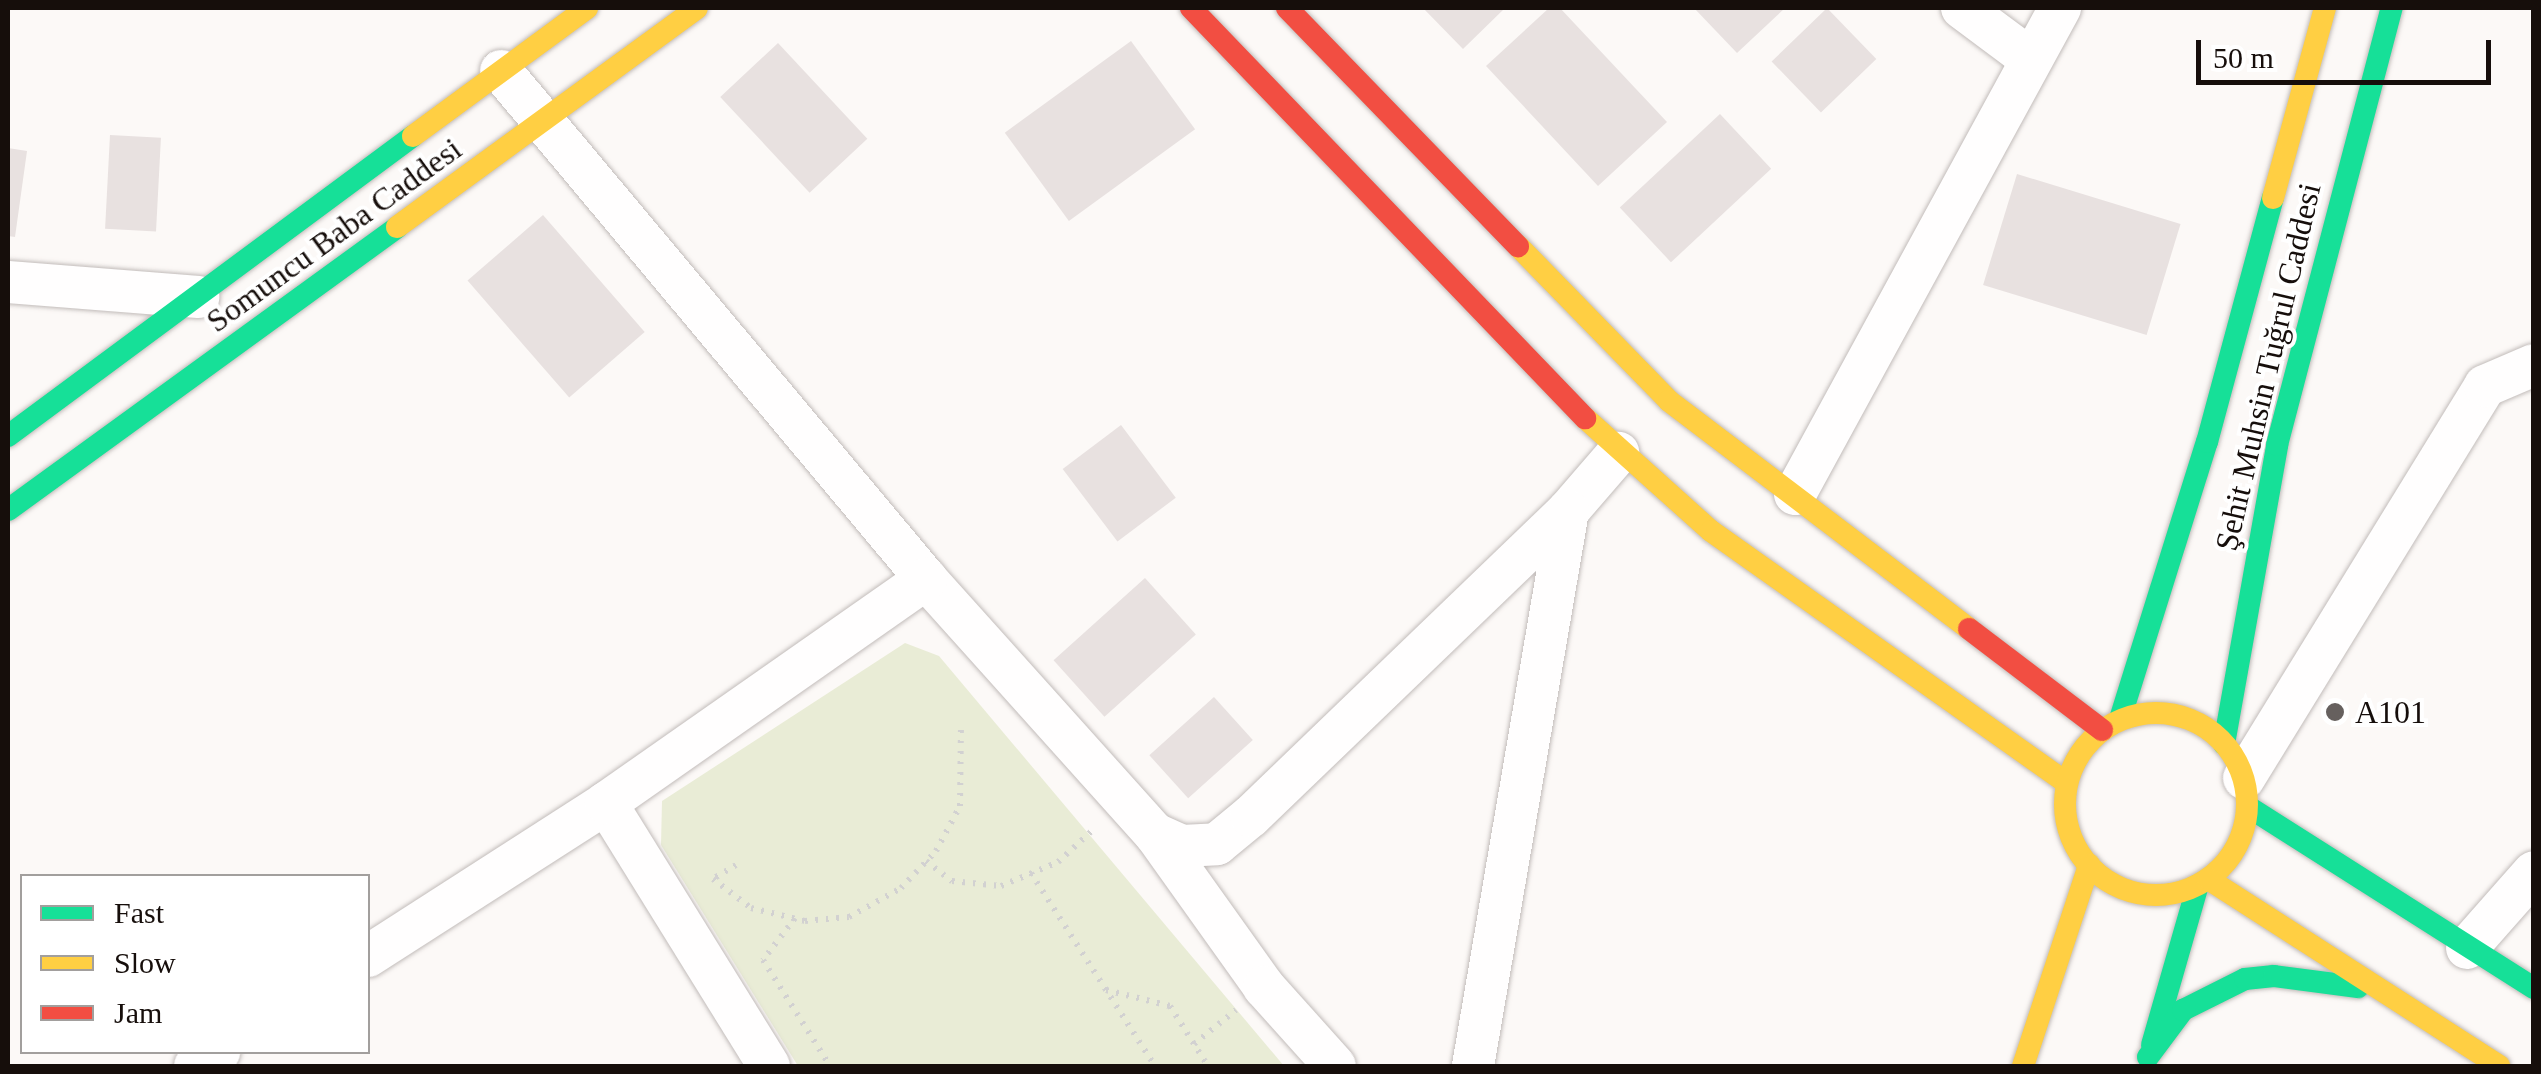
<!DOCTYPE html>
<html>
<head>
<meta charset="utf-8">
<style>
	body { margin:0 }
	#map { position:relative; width:2541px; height:1074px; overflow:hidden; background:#fcf9f7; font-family:"Times New Roman",serif }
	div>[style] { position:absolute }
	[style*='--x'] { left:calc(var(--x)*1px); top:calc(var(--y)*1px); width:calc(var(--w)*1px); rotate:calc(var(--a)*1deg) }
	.green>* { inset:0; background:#e9ecd6 }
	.building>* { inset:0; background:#e8e1e0; transform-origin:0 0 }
	.path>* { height:6px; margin-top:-3px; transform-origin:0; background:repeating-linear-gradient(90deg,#d2d1d1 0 2.5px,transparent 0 10.5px) }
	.roads { filter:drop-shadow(0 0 2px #c2bcba) drop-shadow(0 0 2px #c2bcba) }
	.street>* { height:42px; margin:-21px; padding:0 21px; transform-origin:21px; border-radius:21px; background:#fffefe }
	.fast>* { height:22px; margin:-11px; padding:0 11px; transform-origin:11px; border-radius:11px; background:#16e098 }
	.slow>* { height:22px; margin:-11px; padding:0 11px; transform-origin:11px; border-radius:11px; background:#ffcf43 }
	.slow>.ring { margin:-11px; padding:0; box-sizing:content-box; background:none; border:22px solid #ffcf43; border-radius:50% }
	.jam>* { height:22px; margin:-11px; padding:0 11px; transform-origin:11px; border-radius:11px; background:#f24e42 }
	.dots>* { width:28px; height:28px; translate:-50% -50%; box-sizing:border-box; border:5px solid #fff; border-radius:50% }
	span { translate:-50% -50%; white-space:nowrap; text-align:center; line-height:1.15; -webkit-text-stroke:8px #fff; paint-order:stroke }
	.street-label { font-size:32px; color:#160e0b }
	.poi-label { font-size:32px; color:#160e0b }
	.left { translate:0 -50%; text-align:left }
	.frame { position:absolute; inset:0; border:10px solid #160e0b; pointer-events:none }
	.legend { position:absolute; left:20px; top:874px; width:350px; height:180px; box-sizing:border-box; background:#fff; border:2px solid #a29f9d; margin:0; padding:12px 18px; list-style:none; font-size:30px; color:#160e0b }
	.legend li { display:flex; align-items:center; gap:20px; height:50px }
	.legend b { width:50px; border:2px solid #a29f9d }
	.scale { position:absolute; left:2196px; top:40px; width:295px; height:45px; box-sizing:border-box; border:5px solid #160e0b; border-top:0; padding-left:12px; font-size:30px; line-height:35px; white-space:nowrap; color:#160e0b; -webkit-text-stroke:8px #fff; paint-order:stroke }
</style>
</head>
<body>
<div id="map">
	<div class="green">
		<i style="clip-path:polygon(905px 643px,939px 656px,1284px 1066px,798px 1066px,661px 845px,662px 801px)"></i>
	</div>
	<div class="building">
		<i style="clip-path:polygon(1423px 8px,1505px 8px,1463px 49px)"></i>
		<i style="clip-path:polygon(1549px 8px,1560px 8px,1667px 122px,1598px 186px,1486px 66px)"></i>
		<i style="clip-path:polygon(1694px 8px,1785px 8px,1737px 53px)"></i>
		<i style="left:1827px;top:8px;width:71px;height:77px;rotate:46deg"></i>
		<i style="left:1131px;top:41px;width:109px;height:156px;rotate:54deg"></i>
		<i style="left:778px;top:43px;width:131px;height:79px;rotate:47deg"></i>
		<i style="left:1720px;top:114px;width:75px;height:137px;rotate:47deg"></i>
		<i style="left:110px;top:135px;width:51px;height:94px;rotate:3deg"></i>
		<i style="clip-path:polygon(8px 148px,27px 151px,15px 237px,8px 236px)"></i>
		<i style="left:2017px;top:174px;width:171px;height:116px;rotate:17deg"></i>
		<i style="left:543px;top:215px;width:155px;height:100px;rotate:49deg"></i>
		<i style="left:1121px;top:425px;width:91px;height:73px;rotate:53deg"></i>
		<i style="left:1145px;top:578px;width:76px;height:123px;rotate:48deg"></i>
		<i style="left:1214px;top:697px;width:58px;height:87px;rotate:48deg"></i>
	</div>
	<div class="path">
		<i style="--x:926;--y:861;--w:33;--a:38"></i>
		<i style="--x:952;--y:881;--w:49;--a:5.8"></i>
		<i style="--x:1001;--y:886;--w:62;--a:-22.8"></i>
		<i style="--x:1058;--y:862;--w:50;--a:-42.6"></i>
		<i style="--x:736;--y:865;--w:27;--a:149"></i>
		<i style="--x:713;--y:879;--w:48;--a:37.3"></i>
		<i style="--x:751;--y:908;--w:56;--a:13.5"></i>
		<i style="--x:805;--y:921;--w:44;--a:-5.2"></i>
		<i style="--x:849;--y:917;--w:60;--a:-29.1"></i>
		<i style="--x:901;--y:888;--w:51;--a:-46.6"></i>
		<i style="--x:936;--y:851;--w:51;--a:-61.9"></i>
		<i style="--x:960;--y:806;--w:80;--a:-89.3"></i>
		<i style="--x:1031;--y:873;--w:229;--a:57.3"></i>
		<i style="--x:795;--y:918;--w:53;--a:127.3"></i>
		<i style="--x:763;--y:960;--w:125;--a:57.7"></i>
		<i style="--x:1106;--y:990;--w:66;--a:14"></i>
		<i style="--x:1170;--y:1006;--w:71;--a:57.7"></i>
		<i style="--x:1194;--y:1044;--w:54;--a:-39"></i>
	</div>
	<div class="roads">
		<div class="street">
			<i style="--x:1962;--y:8;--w:84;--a:36.7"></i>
			<i style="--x:501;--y:71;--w:662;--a:50.08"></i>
			<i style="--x:926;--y:579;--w:343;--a:48.1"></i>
			<i style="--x:1155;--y:834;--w:30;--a:24"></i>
			<i style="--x:1182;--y:846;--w:35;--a:-3"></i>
			<i style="--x:1217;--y:844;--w:44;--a:-39.5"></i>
			<i style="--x:1251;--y:816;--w:440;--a:-43.9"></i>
			<i style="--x:1568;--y:511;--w:77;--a:-49.2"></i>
			<i style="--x:8;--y:282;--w:191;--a:4.5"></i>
			<i style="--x:1795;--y:494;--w:554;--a:-61.4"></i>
			<i style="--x:2244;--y:778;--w:460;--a:-58.4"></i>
			<i style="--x:2485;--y:386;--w:53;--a:-23.2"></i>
			<i style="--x:606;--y:803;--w:309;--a:58.2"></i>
			<i style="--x:1155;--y:834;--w:188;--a:54.5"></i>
			<i style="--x:1264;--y:987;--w:106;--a:48.1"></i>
			<i style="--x:2467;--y:948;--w:101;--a:-48.6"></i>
			<i style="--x:368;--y:956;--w:283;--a:-32.7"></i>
			<i style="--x:606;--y:803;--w:391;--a:-35"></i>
			<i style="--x:195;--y:1066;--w:28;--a:-30"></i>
			<i style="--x:1473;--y:1066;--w:563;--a:-80.29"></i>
		</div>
		<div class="fast">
			<i style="--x:8;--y:436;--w:504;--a:-36.53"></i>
			<i style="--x:8;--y:510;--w:481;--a:-36"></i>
			<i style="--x:2120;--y:719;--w:290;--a:-72.6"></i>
			<i style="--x:2207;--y:442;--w:253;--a:-74.9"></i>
			<i style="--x:2224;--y:744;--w:304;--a:-79.9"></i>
			<i style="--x:2277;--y:445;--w:452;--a:-75.3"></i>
			<i style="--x:2247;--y:806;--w:340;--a:32.4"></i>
			<i style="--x:2152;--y:1045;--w:166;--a:-74"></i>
			<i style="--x:2148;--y:1057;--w:59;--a:-53.3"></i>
			<i style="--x:2183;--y:1010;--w:69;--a:-26.6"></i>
			<i style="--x:2245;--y:979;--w:29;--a:-6"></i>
			<i style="--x:2274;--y:976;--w:85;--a:7.5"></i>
		</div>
		<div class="slow">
			<i style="--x:413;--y:136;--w:216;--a:-36.3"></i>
			<i style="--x:2273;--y:198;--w:197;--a:-74.7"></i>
			<i style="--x:397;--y:227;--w:371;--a:-36.1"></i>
			<i style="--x:1518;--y:246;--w:216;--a:45.7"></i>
			<i style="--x:1669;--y:401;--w:377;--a:37.2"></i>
			<i style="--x:1585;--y:418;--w:169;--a:41.9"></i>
			<i style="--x:1711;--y:531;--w:436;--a:35.3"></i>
			<i class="ring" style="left:2065px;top:713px;width:160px;height:160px"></i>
			<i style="--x:2208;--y:879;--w:346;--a:32.7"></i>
			<i style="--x:2023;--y:1066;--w:212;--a:-71.8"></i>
		</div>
		<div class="jam">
			<i style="--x:1191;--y:8;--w:569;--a:46.14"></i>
			<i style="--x:1287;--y:8;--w:332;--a:45.9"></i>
			<i style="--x:1969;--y:629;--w:167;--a:37.2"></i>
		</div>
	</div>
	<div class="dots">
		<i style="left:2335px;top:712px;background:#66605e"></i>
	</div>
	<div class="street-label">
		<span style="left:334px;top:235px;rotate:-36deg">Somuncu Baba Caddesi</span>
		<span style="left:2268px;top:367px;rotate:-77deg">Şehit Muhsin Tuğrul Caddesi</span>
	</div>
	<div class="poi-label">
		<span class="left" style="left:2355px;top:712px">A101</span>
	</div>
	<div class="frame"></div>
	<ul class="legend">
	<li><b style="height:12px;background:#16e098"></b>Fast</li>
	<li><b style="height:12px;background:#ffcf43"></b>Slow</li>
	<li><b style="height:12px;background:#f24e42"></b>Jam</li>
	</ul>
	<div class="scale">50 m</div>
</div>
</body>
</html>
